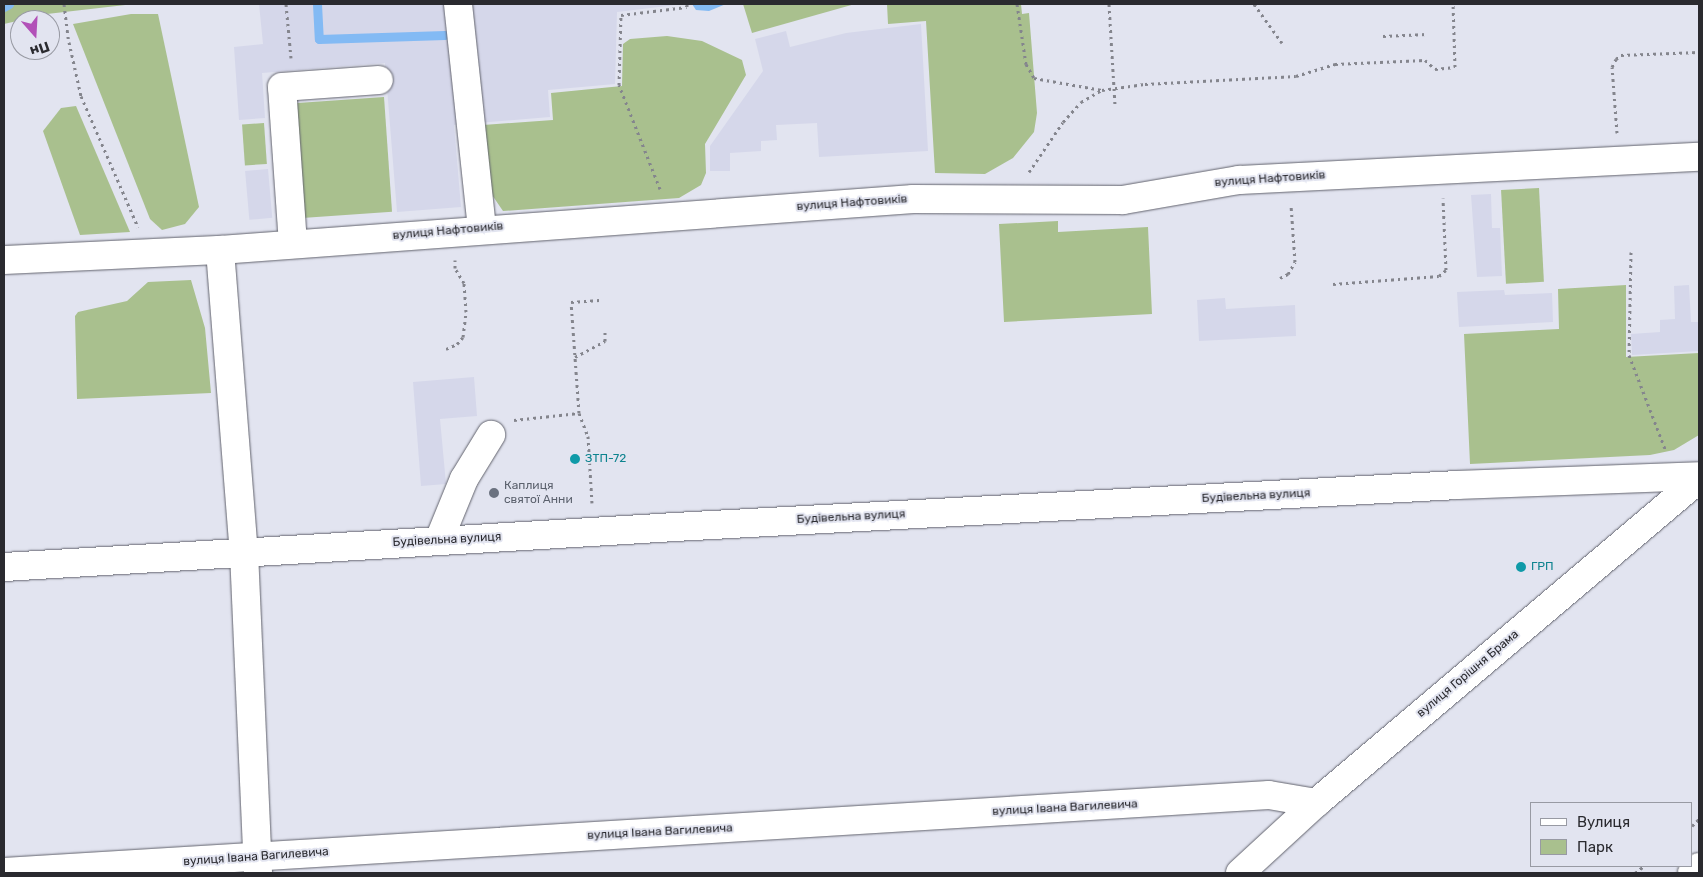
<!DOCTYPE html>
<html>
<head>
<meta charset="utf-8">
<style>
	body { margin:0 }
	#map { position:relative; width:1703px; height:877px; overflow:hidden; background:#e2e4f0; font-family:Rubik,sans-serif }
	div>[style] { position:absolute }
	[style*='--x'] { left:calc(var(--x)*1px); top:calc(var(--y)*1px); width:calc(var(--w)*1px); rotate:calc(var(--a)*1deg) }
	.built>* { inset:0; background:#d5d7ea; transform-origin:0 0 }
	.green>* { inset:0; background:#a9c08e; transform-origin:0 0 }
	.water>* { inset:0; background:#83baf4 }
	.stream>* { height:9px; margin:-4.5px; padding:0 4.5px; transform-origin:4.5px; border-radius:4.5px; background:#83baf4 }
	.path>* { height:3px; margin-top:-1.5px; transform-origin:0; background:repeating-linear-gradient(90deg,#84858d 0 2.5px,transparent 0 6.5px) }
	.roads { filter:drop-shadow(0 0 1px #62636d) drop-shadow(0 0 1px #62636d) }
	.minor>* { height:28px; margin:-14px; padding:0 14px; transform-origin:14px; border-radius:14px; background:#fff }
	.dots>* { width:14px; height:14px; translate:-50% -50%; box-sizing:border-box; border:2px solid #e2e4f0; border-radius:50% }
	span { translate:-50% -50%; white-space:nowrap; text-align:center; line-height:1.15; -webkit-text-stroke:4px #e2e4f0; paint-order:stroke }
	.street-label { font-size:12px; color:#2a2a2f }
	.culture-label { font-size:12px; color:#0d838f }
	.left { translate:0 -50%; text-align:left }
	.worship-label { font-size:12px; color:#5b616d }
	.frame { position:absolute; inset:0; border:5px solid #2a2a2f; pointer-events:none }
	.legend { position:absolute; left:1530px; top:802px; width:162px; height:65px; box-sizing:border-box; background:#e2e4f0; border:1px solid #989aa3; margin:0; padding:6px 9px; list-style:none; font-size:15px; color:#2a2a2f }
	.legend li { display:flex; align-items:center; gap:10px; height:25px }
	.legend b { width:25px; border:1px solid #989aa3 }
	.north { position:absolute; left:10px; top:10px; width:50px; height:50px; box-sizing:border-box; background:#e2e4f0; border:1px solid #989aa3; border-radius:50%; rotate:161deg; font-size:14px; font-weight:700; line-height:20px; text-align:center; color:#2a2a2f }
	.north::after { content:''; display:block; margin:auto; width:18px; height:22px; background:#b251b8; clip-path:polygon(50% 0,100% 100%,50% 72%,0 100%) }
</style>
</head>
<body>
<div id="map">
	<div class="built">
		<i style="clip-path:polygon(259px 4px,684px 4px,617px 12px,615px 84px,548px 90px,550px 117px,454px 125px,461px 207px,397px 212px,385px 63px,262px 73px,265px 118px,239px 120px,234px 47px,263px 44px)"></i>
		<i style="clip-path:polygon(921px 24px,928px 151px,819px 157px,817px 123px,776px 125px,777px 140px,761px 141px,761px 151px,730px 153px,730px 171px,710px 171px,710px 146px,763px 71px,755px 39px,786px 31px,790px 47px,846px 33px)"></i>
		<i style="left:268px;top:169px;width:49px;height:23px;rotate:85deg"></i>
		<i style="clip-path:polygon(1491px 194px,1492px 228px,1500px 228px,1502px 276px,1477px 277px,1471px 195px)"></i>
		<i style="clip-path:polygon(1689px 285px,1691px 322px,1699px 322px,1699px 351px,1632px 355px,1631px 334px,1660px 332px,1660px 320px,1675px 319px,1674px 286px)"></i>
		<i style="clip-path:polygon(1504px 290px,1505px 295px,1552px 293px,1553px 322px,1459px 327px,1457px 292px)"></i>
		<i style="clip-path:polygon(1225px 298px,1226px 309px,1295px 305px,1296px 336px,1199px 341px,1197px 300px)"></i>
		<i style="clip-path:polygon(474px 377px,477px 416px,440px 419px,446px 484px,421px 486px,413px 382px)"></i>
	</div>
	<div class="green">
		<i style="clip-path:polygon(4px 4px,134px 4px,47px 14px,4px 24px)"></i>
		<i style="clip-path:polygon(743px 4px,855px 4px,752px 33px)"></i>
		<i style="clip-path:polygon(887px 4px,1021px 4px,1022px 14px,1029px 13px,1037px 113px,1034px 132px,1013px 158px,985px 174px,935px 173px,926px 21px,888px 24px)"></i>
		<i style="clip-path:polygon(131px 14px,158px 14px,199px 207px,185px 224px,162px 230px,150px 219px,73px 24px)"></i>
		<i style="clip-path:polygon(667px 36px,702px 41px,742px 60px,746px 75px,705px 144px,706px 173px,701px 185px,679px 198px,503px 211px,490px 192px,483px 125px,553px 120px,551px 93px,622px 86px,623px 44px,630px 39px)"></i>
		<i style="left:384px;top:97px;width:115px;height:90px;rotate:86deg"></i>
		<i style="clip-path:polygon(76px 106px,130px 232px,80px 235px,43px 131px,61px 108px)"></i>
		<i style="left:264px;top:123px;width:41px;height:22px;rotate:86deg"></i>
		<i style="left:1539px;top:188px;width:94px;height:38px;rotate:87deg"></i>
		<i style="clip-path:polygon(1058px 221px,1058px 232px,1148px 227px,1152px 314px,1004px 322px,999px 224px)"></i>
		<i style="clip-path:polygon(191px 280px,205px 328px,211px 393px,77px 399px,75px 316px,78px 312px,127px 301px,148px 282px)"></i>
		<i style="clip-path:polygon(1626px 285px,1626px 357px,1699px 353px,1699px 435px,1674px 450px,1650px 455px,1470px 464px,1464px 334px,1559px 329px,1558px 289px)"></i>
	</div>
	<div class="water">
		<i style="clip-path:polygon(692px 4px,726px 4px,709px 11px,696px 10px)"></i>
	</div>
	<div class="stream">
		<i style="--x:317;--y:4;--w:35;--a:87"></i>
		<i style="--x:319;--y:39;--w:126;--a:-1.8"></i>
		<i style="--x:4;--y:7;--w:6;--a:-31"></i>
	</div>
	<div class="path">
		<i style="--x:64;--y:4;--w:38;--a:83"></i>
		<i style="--x:69;--y:42;--w:55;--a:77.5"></i>
		<i style="--x:81;--y:96;--w:143;--a:66.5"></i>
		<i style="--x:286;--y:4;--w:54;--a:84.7"></i>
		<i style="--x:1017;--y:4;--w:61;--a:81.5"></i>
		<i style="--x:1026;--y:64;--w:16;--a:60"></i>
		<i style="--x:1034;--y:78;--w:69;--a:10"></i>
		<i style="--x:1109;--y:4;--w:102;--a:86.6"></i>
		<i style="--x:1254;--y:4;--w:48;--a:54.3"></i>
		<i style="--x:1383;--y:36;--w:44;--a:-2.6"></i>
		<i style="--x:1617;--y:133;--w:66;--a:-94.3"></i>
		<i style="--x:1612;--y:67;--w:9;--a:-63"></i>
		<i style="--x:1616;--y:59;--w:6;--a:-39"></i>
		<i style="--x:1621;--y:55;--w:78;--a:-2.2"></i>
		<i style="--x:1029;--y:172;--w:60;--a:-55.8"></i>
		<i style="--x:1063;--y:122;--w:27;--a:-48"></i>
		<i style="--x:1081;--y:102;--w:24;--a:-30"></i>
		<i style="--x:1102;--y:90;--w:43;--a:-7.9"></i>
		<i style="--x:1145;--y:84;--w:151;--a:-3"></i>
		<i style="--x:1296;--y:76;--w:41;--a:-17.1"></i>
		<i style="--x:1335;--y:64;--w:90;--a:-2.5"></i>
		<i style="--x:1425;--y:60;--w:13;--a:42"></i>
		<i style="--x:1435;--y:69;--w:20;--a:-6"></i>
		<i style="--x:1455;--y:67;--w:63;--a:-91.8"></i>
		<i style="--x:660;--y:189;--w:112;--a:-111.5"></i>
		<i style="--x:619;--y:85;--w:70;--a:-88.4"></i>
		<i style="--x:621;--y:15;--w:66;--a:-6.9"></i>
		<i style="--x:687;--y:7;--w:3;--a:-90"></i>
		<i style="--x:1631;--y:252;--w:103;--a:91.1"></i>
		<i style="--x:1629;--y:355;--w:101;--a:69"></i>
		<i style="--x:1280;--y:278;--w:9;--a:-27"></i>
		<i style="--x:1288;--y:274;--w:14;--a:-60"></i>
		<i style="--x:1295;--y:262;--w:57;--a:-94"></i>
		<i style="--x:1333;--y:284;--w:106;--a:-4.3"></i>
		<i style="--x:1439;--y:276;--w:9;--a:-41"></i>
		<i style="--x:1446;--y:270;--w:72;--a:-92.4"></i>
		<i style="--x:446;--y:349;--w:12;--a:-24"></i>
		<i style="--x:457;--y:344;--w:9;--a:-49"></i>
		<i style="--x:463;--y:337;--w:25;--a:-83"></i>
		<i style="--x:466;--y:312;--w:29;--a:-94"></i>
		<i style="--x:464;--y:283;--w:17;--a:-121"></i>
		<i style="--x:455;--y:268;--w:8;--a:-90"></i>
		<i style="--x:575;--y:357;--w:34;--a:-28"></i>
		<i style="--x:605;--y:341;--w:10;--a:-90"></i>
		<i style="--x:579;--y:413;--w:25;--a:69"></i>
		<i style="--x:588;--y:436;--w:67;--a:86.6"></i>
		<i style="--x:514;--y:420;--w:65;--a:-6.1"></i>
		<i style="--x:579;--y:413;--w:111;--a:-94.1"></i>
		<i style="--x:571;--y:302;--w:32;--a:-4"></i>
		<i style="--x:1692;--y:826;--w:10;--a:-45"></i>
		<i style="--x:1635;--y:873;--w:11;--a:-38"></i>
	</div>
	<div class="roads">
		<div class="minor">
			<i style="--x:458;--y:4;--w:225;--a:83.9"></i>
			<i style="--x:293;--y:244;--w:157;--a:-94"></i>
			<i style="--x:282;--y:87;--w:97;--a:-4.1"></i>
			<i style="--x:220;--y:250;--w:303;--a:85.5"></i>
			<i style="--x:244;--y:552;--w:321;--a:87.5"></i>
			<i style="--x:4;--y:260;--w:216;--a:-2.7"></i>
			<i style="--x:220;--y:250;--w:695;--a:-4.21"></i>
			<i style="--x:913;--y:199;--w:210;--a:0.3"></i>
			<i style="--x:1123;--y:200;--w:118;--a:-9.8"></i>
			<i style="--x:1239;--y:180;--w:461;--a:-2.9"></i>
			<i style="--x:439;--y:540;--w:66;--a:-67.7"></i>
			<i style="--x:464;--y:479;--w:52;--a:-58.5"></i>
			<i style="--x:4;--y:567;--w:672;--a:-3.41"></i>
			<i style="--x:675;--y:527;--w:783;--a:-3.07"></i>
			<i style="--x:1457;--y:485;--w:242;--a:-2.1"></i>
			<i style="--x:4;--y:872;--w:1267;--a:-3.48"></i>
			<i style="--x:1269;--y:795;--w:48;--a:9.7"></i>
			<i style="--x:1240;--y:873;--w:103;--a:-42.6"></i>
			<i style="--x:1316;--y:803;--w:502;--a:-40.23"></i>
			<i style="--x:1692;--y:873;--w:9;--a:-41"></i>
		</div>
	</div>
	<div class="dots">
		<i style="left:575px;top:459px;background:#0f9aa8"></i>
		<i style="left:494px;top:493px;background:#6b7280"></i>
		<i style="left:1521px;top:567px;background:#0f9aa8"></i>
	</div>
	<div class="street-label">
		<span style="left:1270px;top:179px;rotate:-4deg">вулиця Нафтовиків</span>
		<span style="left:852px;top:203px;rotate:-4deg">вулиця Нафтовиків</span>
		<span style="left:448px;top:231px;rotate:-5deg">вулиця Нафтовиків</span>
		<span style="left:1256px;top:496px;rotate:-3deg">Будівельна вулиця</span>
		<span style="left:851px;top:517px;rotate:-3deg">Будівельна вулиця</span>
		<span style="left:447px;top:540px;rotate:-3deg">Будівельна вулиця</span>
		<span style="left:1468px;top:674px;rotate:-40deg">вулиця Горішня Брама</span>
		<span style="left:1065px;top:808px;rotate:-3deg">вулиця Івана Вагилевича</span>
		<span style="left:660px;top:832px;rotate:-3deg">вулиця Івана Вагилевича</span>
		<span style="left:256px;top:857px;rotate:-4deg">вулиця Івана Вагилевича</span>
	</div>
	<div class="culture-label">
		<span class="left" style="left:585px;top:459px">ЗТП-72</span>
		<span class="left" style="left:1531px;top:567px">ГРП</span>
	</div>
	<div class="worship-label">
		<span class="left" style="left:504px;top:493px">Каплиця<br>святої Анни</span>
	</div>
	<div class="frame"></div>
	<ul class="legend">
	<li><b style="height:6px;background:#fff"></b>Вулиця</li>
	<li><b style="height:14px;background:#a9c08e"></b>Парк</li>
	</ul>
	<div class="north">Пн</div>
</div>
</body>
</html>
